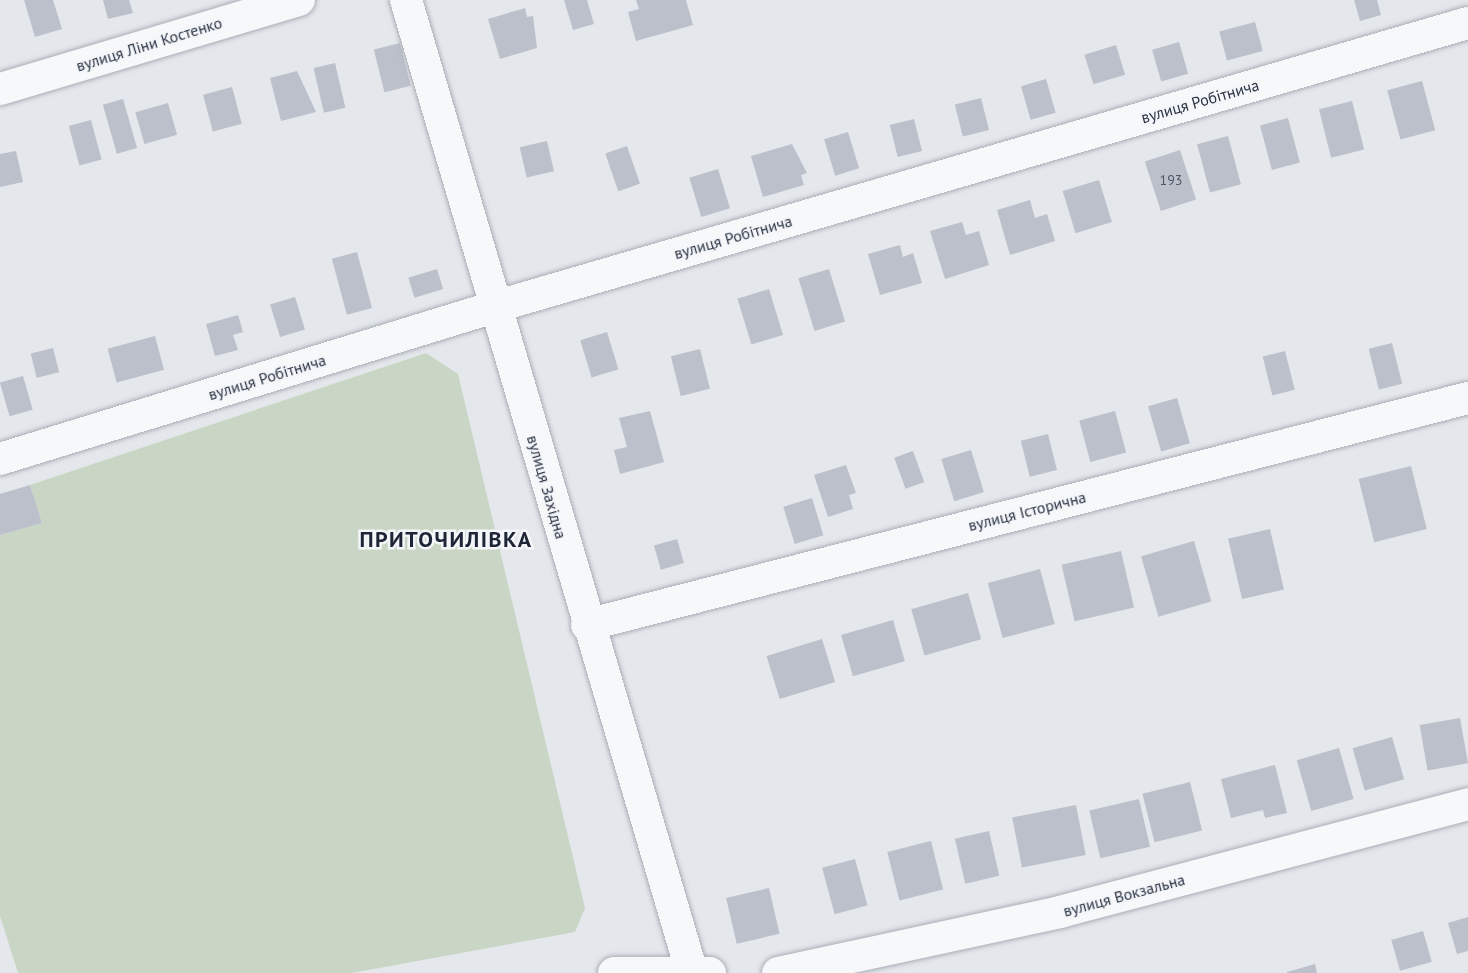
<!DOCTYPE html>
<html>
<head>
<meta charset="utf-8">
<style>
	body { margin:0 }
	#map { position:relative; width:1468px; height:973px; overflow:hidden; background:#e4e7ec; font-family:"PT Sans",sans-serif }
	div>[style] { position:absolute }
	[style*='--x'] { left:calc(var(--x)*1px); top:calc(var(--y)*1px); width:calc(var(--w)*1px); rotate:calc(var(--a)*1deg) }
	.green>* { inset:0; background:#c9d6c5 }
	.building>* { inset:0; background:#bbc0ca; transform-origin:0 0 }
	.roads { filter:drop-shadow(0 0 2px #a9aeb7) drop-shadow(0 0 2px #a9aeb7) }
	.minor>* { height:32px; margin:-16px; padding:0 16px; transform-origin:16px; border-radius:16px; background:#f7f8fa }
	span { translate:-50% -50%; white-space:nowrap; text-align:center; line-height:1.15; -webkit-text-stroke:5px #f4f6f9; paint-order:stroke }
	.number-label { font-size:14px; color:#4f5766 }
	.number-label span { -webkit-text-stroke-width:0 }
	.street-label { font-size:16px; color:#2b3445 }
	.district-label { font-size:22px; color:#1d2536; font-weight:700; letter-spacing:1.5px }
</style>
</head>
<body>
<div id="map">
	<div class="green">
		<i style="clip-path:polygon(426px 353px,458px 374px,585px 908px,575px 932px,352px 973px,18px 973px,0 916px,0 535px,42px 523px,30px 485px)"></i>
	</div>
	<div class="building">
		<i style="clip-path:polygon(24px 0,53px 0,62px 29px,35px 37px)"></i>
		<i style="clip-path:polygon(103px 0,129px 0,133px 13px,108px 19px)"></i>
		<i style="clip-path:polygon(564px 0,587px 0,594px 24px,573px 30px)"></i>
		<i style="clip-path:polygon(636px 0,686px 0,693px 25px,636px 41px,628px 12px,639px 9px)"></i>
		<i style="clip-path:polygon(1354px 0,1377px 0,1381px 15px,1360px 21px)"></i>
		<i style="clip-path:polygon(525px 8px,527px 17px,533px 16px,537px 48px,500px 59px,488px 19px)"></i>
		<i style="left:1255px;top:22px;width:30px;height:37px;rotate:75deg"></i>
		<i style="left:1179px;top:42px;width:33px;height:28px;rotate:74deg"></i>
		<i style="left:400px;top:43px;width:44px;height:27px;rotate:76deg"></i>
		<i style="left:1116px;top:45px;width:31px;height:33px;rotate:73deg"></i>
		<i style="left:335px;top:63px;width:46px;height:22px;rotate:77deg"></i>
		<i style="clip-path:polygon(297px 71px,316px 112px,281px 121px,270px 78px)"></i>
		<i style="left:1046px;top:79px;width:35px;height:26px;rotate:74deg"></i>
		<i style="left:1422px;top:81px;width:51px;height:36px;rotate:75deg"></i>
		<i style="left:232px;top:87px;width:38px;height:30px;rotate:75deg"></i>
		<i style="left:981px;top:98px;width:33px;height:27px;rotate:76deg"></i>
		<i style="left:123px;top:99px;width:51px;height:21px;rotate:74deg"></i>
		<i style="left:1352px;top:101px;width:50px;height:34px;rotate:76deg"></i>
		<i style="left:168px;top:103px;width:33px;height:34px;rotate:74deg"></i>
		<i style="left:1288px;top:118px;width:46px;height:29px;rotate:75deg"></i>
		<i style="left:914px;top:119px;width:33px;height:25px;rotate:76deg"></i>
		<i style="left:91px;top:120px;width:41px;height:23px;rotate:75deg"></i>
		<i style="left:848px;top:132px;width:38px;height:25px;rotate:73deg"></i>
		<i style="left:1228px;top:136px;width:50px;height:32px;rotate:75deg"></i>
		<i style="left:547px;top:141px;width:31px;height:28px;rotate:77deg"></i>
		<i style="clip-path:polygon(792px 144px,807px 173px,801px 175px,804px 185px,763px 197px,751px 156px)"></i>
		<i style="left:627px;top:146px;width:40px;height:23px;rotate:71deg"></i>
		<i style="left:1180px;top:150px;width:52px;height:37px;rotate:72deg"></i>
		<i style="clip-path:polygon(16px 151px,23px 182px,0 187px,0 154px)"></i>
		<i style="left:718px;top:169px;width:41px;height:30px;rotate:73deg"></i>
		<i style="left:1099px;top:180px;width:44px;height:38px;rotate:73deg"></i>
		<i style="clip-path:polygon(1030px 200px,1035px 218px,1047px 214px,1055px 241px,1010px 255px,997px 210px)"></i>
		<i style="clip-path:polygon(962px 222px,966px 235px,979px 231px,989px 265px,945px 279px,930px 231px)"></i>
		<i style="clip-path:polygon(900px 245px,903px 257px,913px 253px,922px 283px,880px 295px,868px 254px)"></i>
		<i style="left:357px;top:252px;width:58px;height:26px;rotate:75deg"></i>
		<i style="left:437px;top:269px;width:21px;height:30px;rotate:73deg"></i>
		<i style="left:829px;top:269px;width:55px;height:32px;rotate:73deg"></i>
		<i style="left:769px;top:289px;width:48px;height:33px;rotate:73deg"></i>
		<i style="left:295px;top:297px;width:34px;height:26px;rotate:73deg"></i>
		<i style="clip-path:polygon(238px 315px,243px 332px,233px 335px,238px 350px,215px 356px,206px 324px)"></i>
		<i style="left:607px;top:332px;width:39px;height:28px;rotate:73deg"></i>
		<i style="left:155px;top:336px;width:35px;height:49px;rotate:75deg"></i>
		<i style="left:1392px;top:343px;width:42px;height:24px;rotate:76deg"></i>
		<i style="left:53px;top:348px;width:25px;height:23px;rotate:76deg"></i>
		<i style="left:700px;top:349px;width:41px;height:30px;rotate:76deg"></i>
		<i style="left:1285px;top:351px;width:40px;height:23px;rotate:76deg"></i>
		<i style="left:23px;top:376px;width:35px;height:24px;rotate:74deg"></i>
		<i style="left:1177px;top:398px;width:47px;height:30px;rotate:74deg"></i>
		<i style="clip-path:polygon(650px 411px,664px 462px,620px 474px,614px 450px,627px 447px,619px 418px)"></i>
		<i style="left:1115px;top:411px;width:43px;height:37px;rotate:75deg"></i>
		<i style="left:1048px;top:434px;width:37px;height:28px;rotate:76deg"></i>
		<i style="left:971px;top:450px;width:44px;height:31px;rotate:73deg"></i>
		<i style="left:913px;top:451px;width:33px;height:20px;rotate:70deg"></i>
		<i style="clip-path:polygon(846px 465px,856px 493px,849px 495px,853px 509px,828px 517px,814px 475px)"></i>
		<i style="left:1411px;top:466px;width:65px;height:54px;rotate:76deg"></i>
		<i style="clip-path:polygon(30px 485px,42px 523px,0 535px,0 494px)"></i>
		<i style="left:812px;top:498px;width:39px;height:30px;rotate:73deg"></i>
		<i style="left:1270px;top:529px;width:62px;height:43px;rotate:77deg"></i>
		<i style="left:677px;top:539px;width:25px;height:24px;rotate:74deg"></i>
		<i style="left:1194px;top:541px;width:63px;height:55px;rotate:74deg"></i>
		<i style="left:1121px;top:551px;width:58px;height:61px;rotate:77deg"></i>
		<i style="left:1040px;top:569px;width:57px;height:54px;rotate:75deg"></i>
		<i style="left:968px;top:593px;width:48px;height:59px;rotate:74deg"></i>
		<i style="left:893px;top:620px;width:43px;height:54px;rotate:74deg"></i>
		<i style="left:822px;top:639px;width:45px;height:58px;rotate:73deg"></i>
		<i style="left:1460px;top:718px;width:46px;height:41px;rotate:80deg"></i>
		<i style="left:1392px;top:737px;width:44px;height:41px;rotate:74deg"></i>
		<i style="left:1339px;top:748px;width:53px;height:44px;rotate:74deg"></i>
		<i style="clip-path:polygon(1275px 765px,1287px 813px,1265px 818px,1263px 810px,1231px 818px,1221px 779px)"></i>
		<i style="left:1190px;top:782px;width:50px;height:49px;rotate:76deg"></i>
		<i style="left:1139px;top:799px;width:49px;height:51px;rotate:77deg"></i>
		<i style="left:1076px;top:805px;width:51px;height:65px;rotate:79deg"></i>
		<i style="left:989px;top:831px;width:46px;height:35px;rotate:77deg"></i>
		<i style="left:931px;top:841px;width:50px;height:45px;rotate:76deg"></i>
		<i style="left:855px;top:859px;width:48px;height:34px;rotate:75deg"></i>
		<i style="left:769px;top:888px;width:47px;height:44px;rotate:77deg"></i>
		<i style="clip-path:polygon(1468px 917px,1468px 951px,1457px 954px,1448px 923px)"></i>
		<i style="left:1423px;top:931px;width:32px;height:33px;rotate:74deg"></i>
		<i style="clip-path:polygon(1315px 964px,1317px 973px,1287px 973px,1287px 972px)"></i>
	</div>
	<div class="roads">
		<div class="minor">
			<i style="--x:406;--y:0;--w:1014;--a:73.62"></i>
			<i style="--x:0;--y:89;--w:312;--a:-16.6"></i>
			<i style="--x:0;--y:459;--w:517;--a:-17.1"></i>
			<i style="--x:494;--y:307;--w:1015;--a:-16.26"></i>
			<i style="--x:587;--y:625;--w:910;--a:-14.45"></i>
			<i style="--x:614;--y:973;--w:96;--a:0"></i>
			<i style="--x:778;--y:973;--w:289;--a:-12.2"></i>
			<i style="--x:1060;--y:912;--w:422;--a:-14.8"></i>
		</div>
	</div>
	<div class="number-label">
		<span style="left:1171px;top:180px">193</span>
	</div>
	<div class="street-label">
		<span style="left:149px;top:44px;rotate:-17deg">вулиця Ліни Костенко</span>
		<span style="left:1200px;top:101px;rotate:-16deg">вулиця Робітнича</span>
		<span style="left:733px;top:237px;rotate:-16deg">вулиця Робітнича</span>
		<span style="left:267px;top:377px;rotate:-17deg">вулиця Робітнича</span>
		<span style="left:547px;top:487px;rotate:74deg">вулиця Західна</span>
		<span style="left:1027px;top:511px;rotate:-14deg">вулиця Історична</span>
		<span style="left:1124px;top:895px;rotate:-15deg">вулиця Вокзальна</span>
	</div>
	<div class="district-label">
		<span style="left:446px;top:540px">ПРИТОЧИЛІВКА</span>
	</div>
</div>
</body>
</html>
